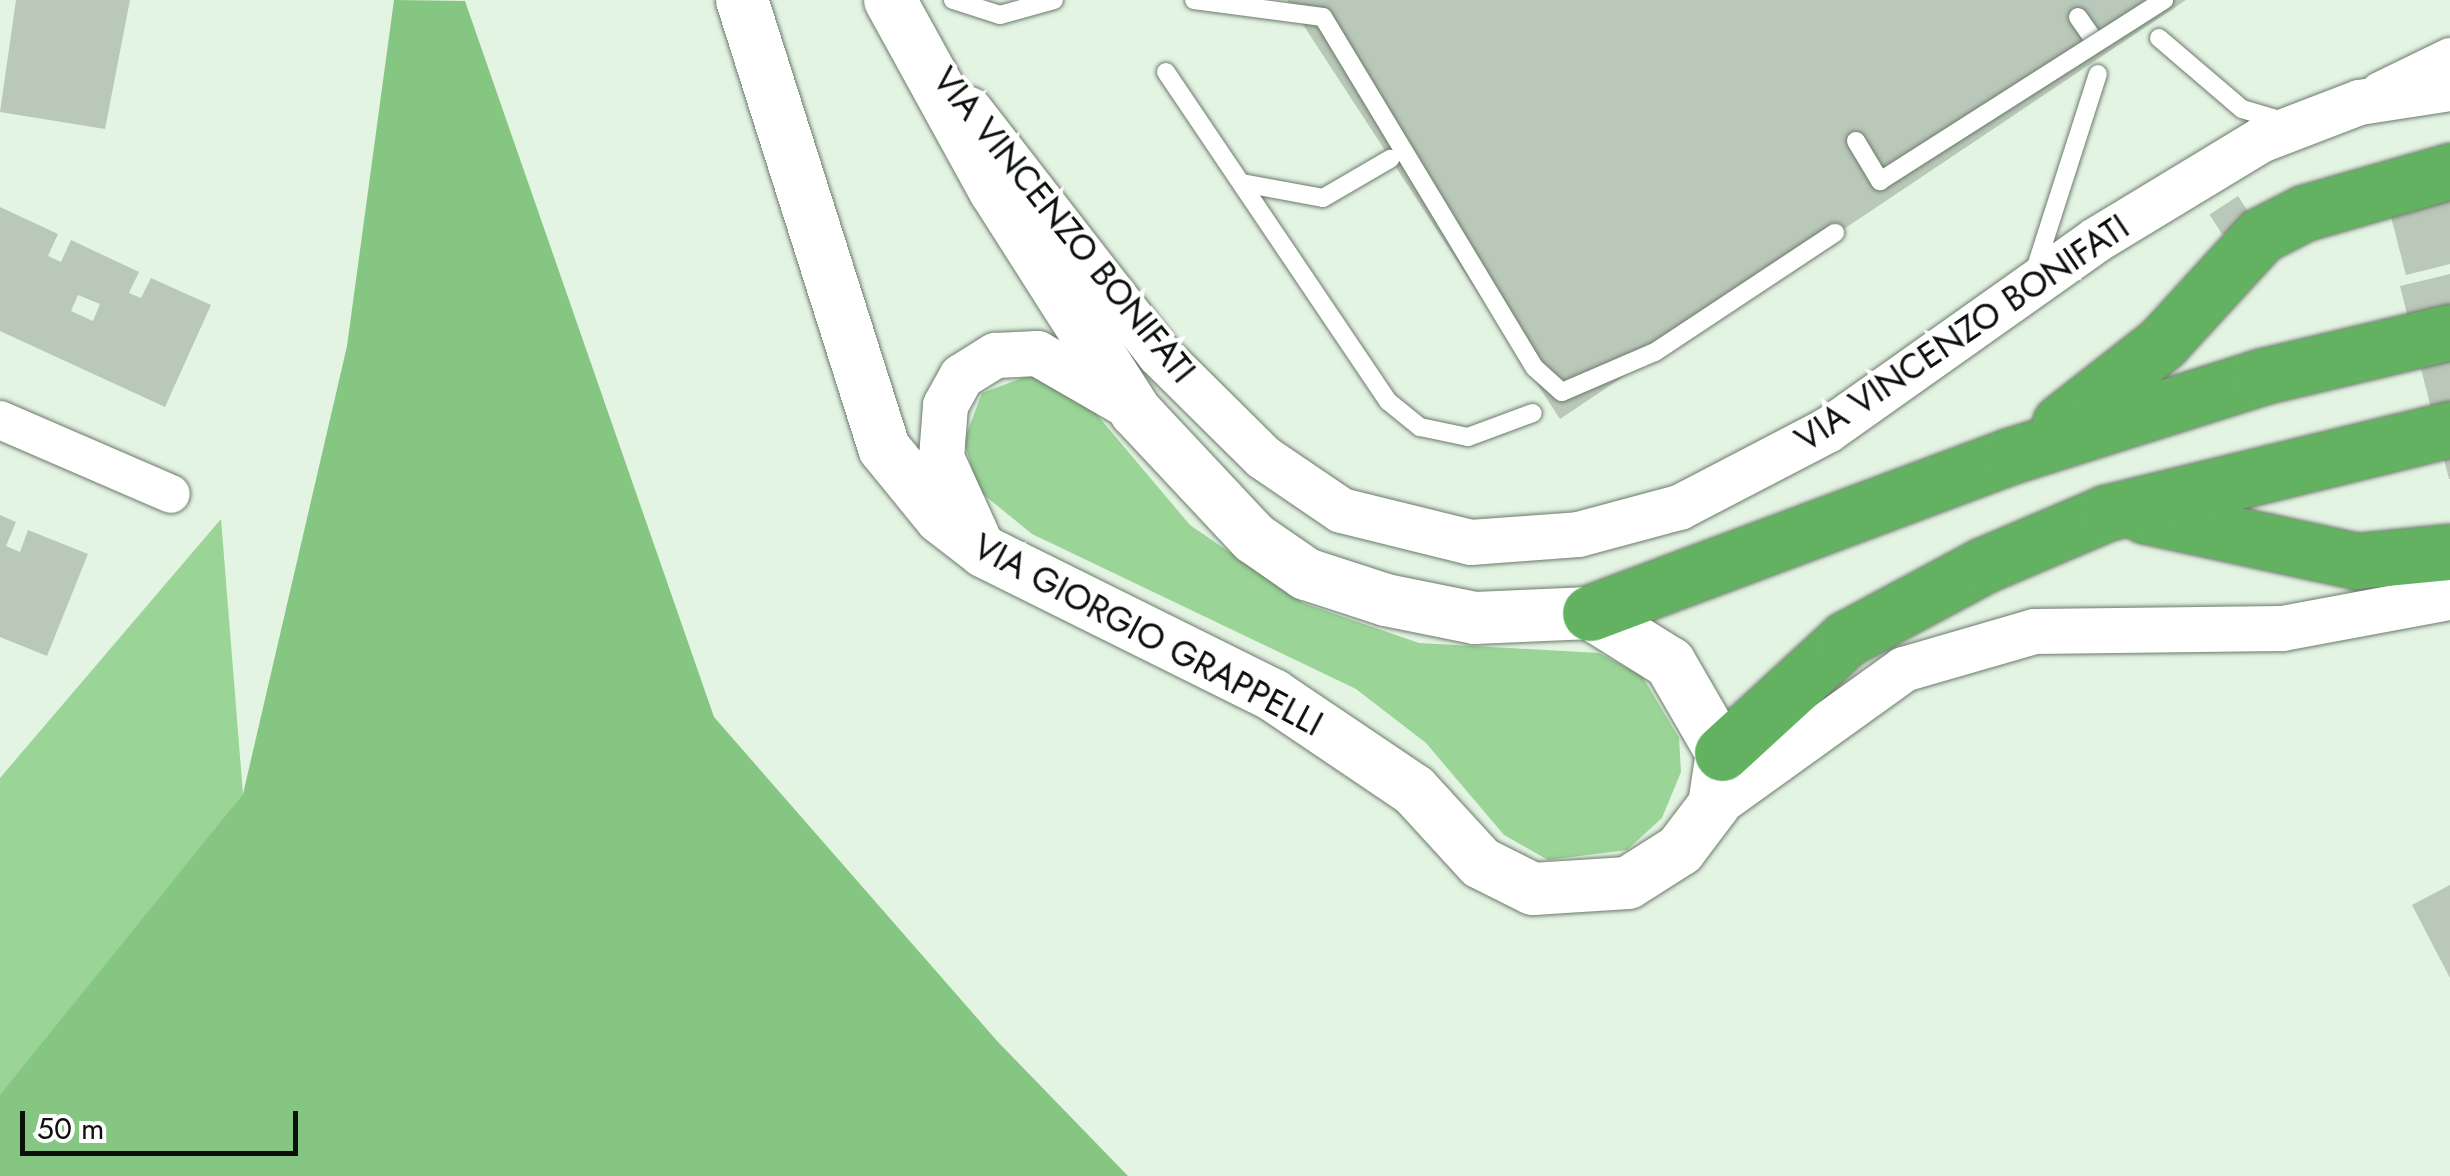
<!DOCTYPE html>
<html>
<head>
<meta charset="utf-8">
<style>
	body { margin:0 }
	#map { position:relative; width:2450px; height:1176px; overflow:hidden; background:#e4f4e3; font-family:Jost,sans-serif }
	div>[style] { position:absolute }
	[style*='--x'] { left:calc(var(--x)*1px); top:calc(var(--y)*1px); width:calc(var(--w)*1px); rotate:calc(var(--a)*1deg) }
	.green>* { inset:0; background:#9ad497 }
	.forest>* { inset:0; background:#85c782 }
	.building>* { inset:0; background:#b9c8b8; transform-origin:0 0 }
	.roads { filter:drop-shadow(0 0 2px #6c7a6b) drop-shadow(0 0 2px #6c7a6b) }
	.service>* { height:18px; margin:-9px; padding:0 9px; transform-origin:9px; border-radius:9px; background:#fff }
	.minor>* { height:38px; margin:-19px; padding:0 19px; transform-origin:19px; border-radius:19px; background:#fff }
	.tertiary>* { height:45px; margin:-22.5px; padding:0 22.5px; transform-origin:22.5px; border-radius:22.5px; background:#fff }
	.secondary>* { height:52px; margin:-26px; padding:0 26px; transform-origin:26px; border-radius:26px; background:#fff }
	.motorway>* { height:55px; margin:-27.5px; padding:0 27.5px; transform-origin:27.5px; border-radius:27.5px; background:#63b261 }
	.bridges { filter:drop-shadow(0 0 2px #6c7a6b) drop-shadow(0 0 2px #6c7a6b) }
	.service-bridge>* { height:18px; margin:-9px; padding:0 9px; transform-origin:9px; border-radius:9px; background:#fff }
	span { translate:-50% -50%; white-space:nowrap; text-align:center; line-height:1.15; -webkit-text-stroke:8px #fff; paint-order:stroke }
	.street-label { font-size:35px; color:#0c110c }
	.scale { position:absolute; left:20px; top:1111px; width:278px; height:45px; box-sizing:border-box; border:5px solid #0c110c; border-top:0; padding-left:12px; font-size:30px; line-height:35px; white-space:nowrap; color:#0c110c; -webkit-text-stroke:8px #fff; paint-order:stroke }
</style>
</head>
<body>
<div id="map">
	<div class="green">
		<i style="clip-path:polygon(1033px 374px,1087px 403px,1190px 525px,1303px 603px,1419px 643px,1599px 653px,1642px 676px,1679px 738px,1681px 772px,1662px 818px,1627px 850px,1548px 860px,1504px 835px,1426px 743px,1356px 689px,1032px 534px,978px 490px,964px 441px,982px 393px)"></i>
		<i style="clip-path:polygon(221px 519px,243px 794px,0 1107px,0 778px)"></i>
	</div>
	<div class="forest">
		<i style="clip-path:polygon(394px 0,465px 1px,714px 717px,998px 1042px,1128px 1176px,0 1176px,0 1095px,243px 794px,347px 346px)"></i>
	</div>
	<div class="building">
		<i style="clip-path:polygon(16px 0,130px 0,105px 129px,0 112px)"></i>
		<i style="clip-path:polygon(1287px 0,2186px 0,1560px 419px)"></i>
		<i style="left:2238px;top:196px;width:24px;height:34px;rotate:57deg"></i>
		<i style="clip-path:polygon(2450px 198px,2450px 264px,2406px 275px,2390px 213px)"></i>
		<i style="clip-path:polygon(evenodd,0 207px,58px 234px,48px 256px,61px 262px,71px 240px,139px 272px,129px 293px,141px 298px,151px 278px,211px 305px,165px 407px,0 331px,0 207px,78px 295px,100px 304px,93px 321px,71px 311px,78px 295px)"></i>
		<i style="clip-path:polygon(2450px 274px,2450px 479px,2449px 479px,2400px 286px)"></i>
		<i style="clip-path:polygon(0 515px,16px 522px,6px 546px,20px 552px,28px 530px,88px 554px,47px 656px,0 637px)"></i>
		<i style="clip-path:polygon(2450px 885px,2450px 978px,2412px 905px)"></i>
	</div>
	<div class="roads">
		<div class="service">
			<i style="--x:953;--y:0;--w:49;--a:17.7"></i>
			<i style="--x:1000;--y:15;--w:56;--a:-15.5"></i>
			<i style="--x:1194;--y:0;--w:130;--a:7.5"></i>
			<i style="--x:1323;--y:17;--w:410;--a:58.9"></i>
			<i style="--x:1535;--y:368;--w:36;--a:42"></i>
			<i style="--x:1562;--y:392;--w:101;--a:-23.3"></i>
			<i style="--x:1655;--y:352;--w:216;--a:-33.5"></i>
			<i style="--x:2078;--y:17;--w:29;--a:55"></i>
			<i style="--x:2159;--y:38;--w:109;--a:40.5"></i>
			<i style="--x:2242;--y:109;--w:43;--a:16.3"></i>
			<i style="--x:1166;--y:72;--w:398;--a:56"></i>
			<i style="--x:1389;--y:402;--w:40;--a:39"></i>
			<i style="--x:1420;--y:427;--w:49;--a:11.8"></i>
			<i style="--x:1468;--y:437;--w:69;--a:-20.3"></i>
			<i style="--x:1242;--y:183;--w:82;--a:10.5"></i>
			<i style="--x:1323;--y:198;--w:78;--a:-30.2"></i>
			<i style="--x:2034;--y:273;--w:209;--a:-72.2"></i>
		</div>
		<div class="minor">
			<i style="--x:2380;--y:91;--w:78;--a:-25.9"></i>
			<i style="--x:0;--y:420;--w:186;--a:23.4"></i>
		</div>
		<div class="tertiary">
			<i style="--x:969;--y:109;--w:310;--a:52.2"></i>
			<i style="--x:1159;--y:354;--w:146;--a:44.7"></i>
			<i style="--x:1263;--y:457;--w:94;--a:34.2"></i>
			<i style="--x:1341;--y:510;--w:133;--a:13.9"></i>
			<i style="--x:1470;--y:542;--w:108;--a:-4.2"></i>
			<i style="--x:1578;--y:534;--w:105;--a:-15"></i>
			<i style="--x:1679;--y:507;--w:167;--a:-27.5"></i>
			<i style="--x:1827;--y:430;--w:329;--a:-35.3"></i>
			<i style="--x:2095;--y:240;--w:193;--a:-31.2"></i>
			<i style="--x:2260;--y:140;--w:106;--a:-21"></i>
			<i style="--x:2359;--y:102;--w:92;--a:-8.7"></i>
			<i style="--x:982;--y:547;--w:99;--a:-114.5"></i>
			<i style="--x:941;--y:457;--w:52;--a:-85.6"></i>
			<i style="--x:945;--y:405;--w:33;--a:-61"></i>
			<i style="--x:961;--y:376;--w:40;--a:-32"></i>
			<i style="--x:995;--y:355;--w:42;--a:-2.7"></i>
			<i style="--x:1037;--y:353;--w:104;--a:30"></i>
			<i style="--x:1714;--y:805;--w:233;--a:-35.7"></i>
			<i style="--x:1903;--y:669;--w:136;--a:-16.2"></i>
			<i style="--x:2034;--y:631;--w:248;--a:-0.7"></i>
			<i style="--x:2282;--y:628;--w:171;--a:-10.5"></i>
		</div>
		<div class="secondary">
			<i style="--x:742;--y:0;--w:470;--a:72.4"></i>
			<i style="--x:884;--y:448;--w:90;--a:50.8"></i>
			<i style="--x:941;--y:518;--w:56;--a:37.7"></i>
			<i style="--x:985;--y:552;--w:322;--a:26.4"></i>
			<i style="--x:1273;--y:695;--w:170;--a:34"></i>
			<i style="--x:1414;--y:790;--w:99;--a:47.5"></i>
			<i style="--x:1481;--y:863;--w:58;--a:26.6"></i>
			<i style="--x:1533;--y:889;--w:95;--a:-3.6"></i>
			<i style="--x:1628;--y:883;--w:62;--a:-32.4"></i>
			<i style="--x:1680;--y:850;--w:56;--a:-52.9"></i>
			<i style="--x:1714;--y:805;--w:53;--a:-81.3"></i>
			<i style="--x:1722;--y:753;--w:104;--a:-120"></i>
			<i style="--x:1670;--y:663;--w:94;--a:-148"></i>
			<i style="--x:1590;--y:613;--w:115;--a:177.5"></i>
			<i style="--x:1475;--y:618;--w:91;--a:-168.6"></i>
			<i style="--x:1386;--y:600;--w:84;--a:-162"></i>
			<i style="--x:1306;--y:574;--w:63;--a:-145.3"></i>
			<i style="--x:1254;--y:538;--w:173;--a:-133.1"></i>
			<i style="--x:1136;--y:412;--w:262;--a:-122.5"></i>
			<i style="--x:995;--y:191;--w:218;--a:-118.8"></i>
		</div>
		<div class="motorway">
			<i style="--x:2060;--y:423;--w:130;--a:-38.1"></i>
			<i style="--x:2162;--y:343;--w:147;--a:-47.5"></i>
			<i style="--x:2261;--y:235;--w:48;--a:-27.1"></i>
			<i style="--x:2304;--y:213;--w:152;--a:-16"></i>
			<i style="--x:2144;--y:515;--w:217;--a:12.2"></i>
			<i style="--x:2356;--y:561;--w:94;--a:-5.5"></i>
			<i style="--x:1590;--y:613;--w:448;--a:-20.5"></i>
			<i style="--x:2010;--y:456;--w:262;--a:-17.5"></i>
			<i style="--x:2260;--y:377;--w:195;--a:-13.3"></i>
			<i style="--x:1722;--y:753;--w:168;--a:-42.6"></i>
			<i style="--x:1846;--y:639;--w:154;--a:-28.2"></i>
			<i style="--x:1982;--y:566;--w:135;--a:-23.1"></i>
			<i style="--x:2106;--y:513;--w:354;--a:-13.7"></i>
		</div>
	</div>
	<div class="bridges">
		<div class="service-bridge">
			<i style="--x:1856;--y:141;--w:47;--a:59"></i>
			<i style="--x:1880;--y:181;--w:337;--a:-32.5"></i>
		</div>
	</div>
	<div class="street-label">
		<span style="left:1064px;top:225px;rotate:51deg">VIA VINCENZO BONIFATI</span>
		<span style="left:1962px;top:333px;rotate:-34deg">VIA VINCENZO BONIFATI</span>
		<span style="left:1148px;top:635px;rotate:28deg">VIA GIORGIO GRAPPELLI</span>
	</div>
	<div class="scale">50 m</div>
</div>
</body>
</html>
